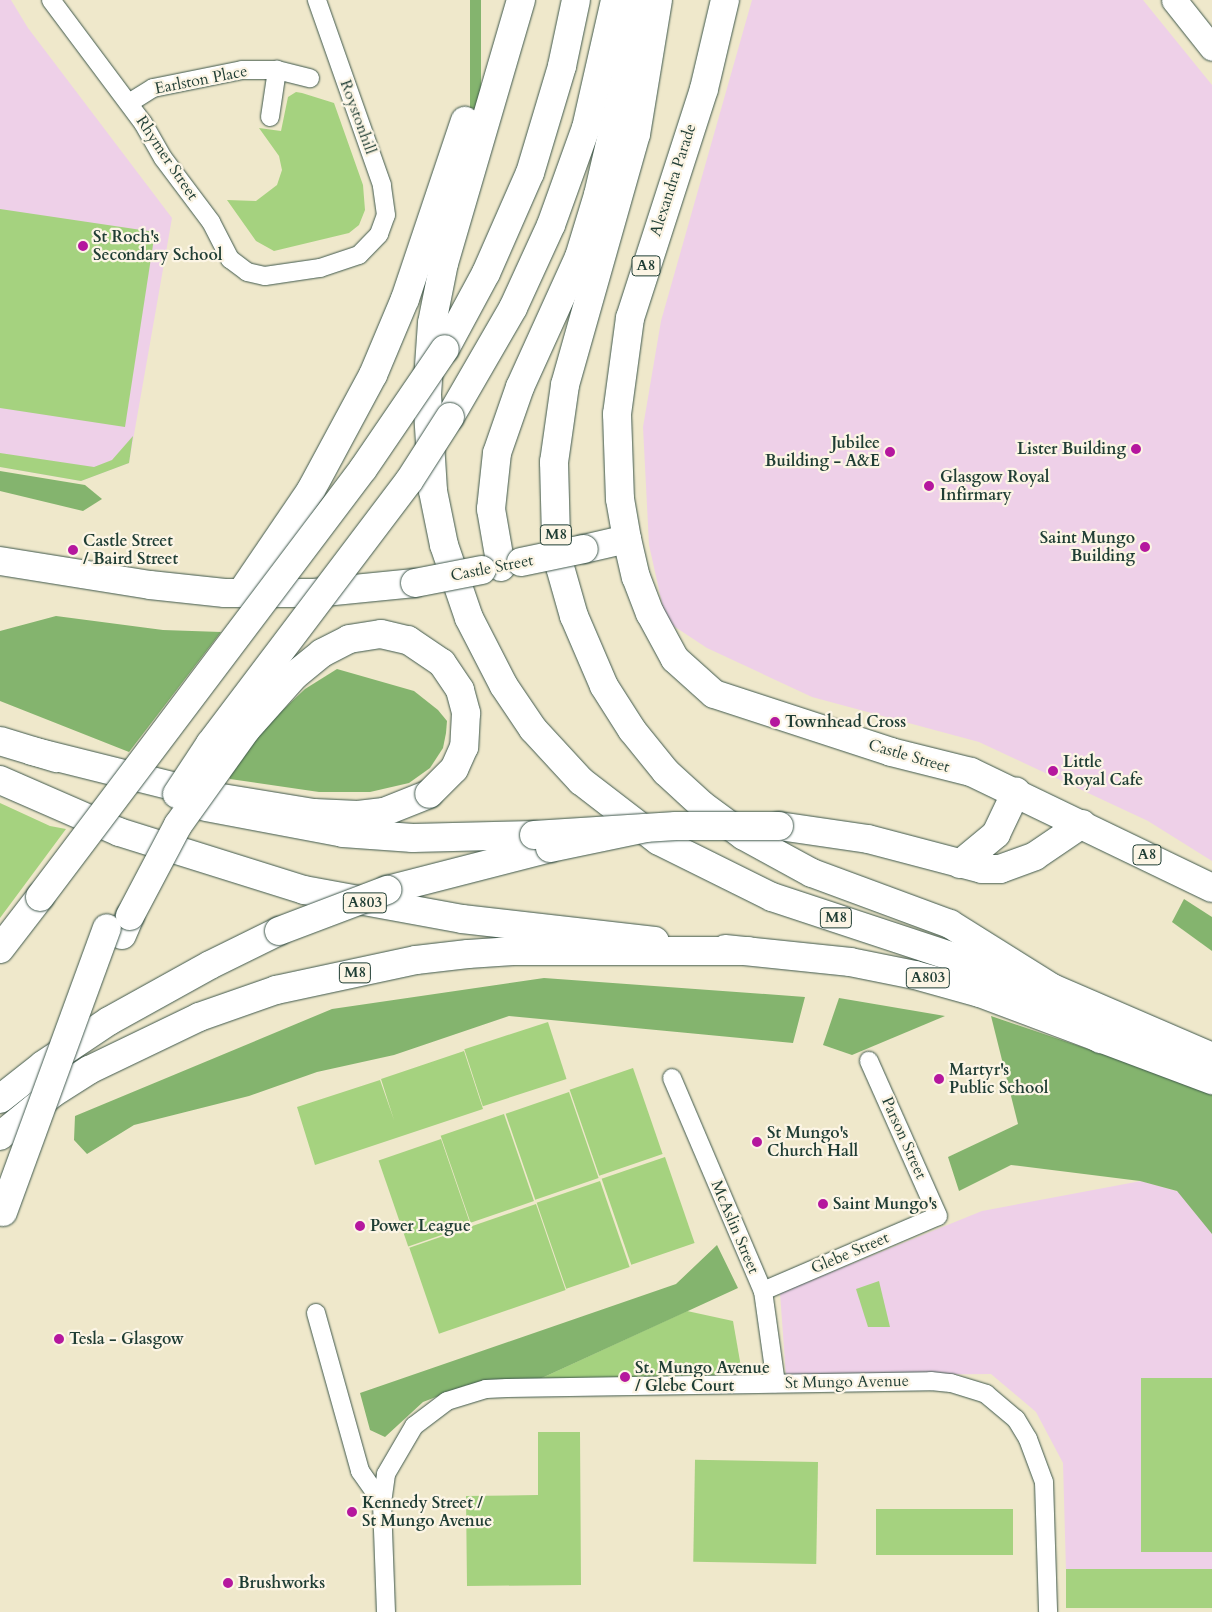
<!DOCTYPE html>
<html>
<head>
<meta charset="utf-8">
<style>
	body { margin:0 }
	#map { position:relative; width:1212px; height:1612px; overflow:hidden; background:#efe8cb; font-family:Cardo,serif }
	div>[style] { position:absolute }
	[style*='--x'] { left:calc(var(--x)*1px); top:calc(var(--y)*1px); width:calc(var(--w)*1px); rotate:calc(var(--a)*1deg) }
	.built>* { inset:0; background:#eed0e8 }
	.green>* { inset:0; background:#a5d27f; transform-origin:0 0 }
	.forest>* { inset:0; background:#84b46e; transform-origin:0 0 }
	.roads { filter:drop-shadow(0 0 1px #3e574b) drop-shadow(0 0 1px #3e574b) }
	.street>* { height:18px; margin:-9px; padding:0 9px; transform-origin:9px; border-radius:9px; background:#fff }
	.secondary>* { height:25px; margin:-12.5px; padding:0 12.5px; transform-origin:12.5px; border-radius:12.5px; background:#fff }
	.primary>* { height:28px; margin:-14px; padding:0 14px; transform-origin:14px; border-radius:14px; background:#fff }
	.highway>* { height:28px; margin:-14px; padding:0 14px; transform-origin:14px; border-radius:14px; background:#fff }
	.bridges { filter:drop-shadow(0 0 1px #3e574b) drop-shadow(0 0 1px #3e574b) }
	.primary-bridge>* { height:28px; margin:-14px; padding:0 14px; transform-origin:14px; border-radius:14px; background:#fff }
	.highway-bridge>* { height:28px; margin:-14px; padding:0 14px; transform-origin:14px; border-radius:14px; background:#fff }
	.dots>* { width:14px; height:14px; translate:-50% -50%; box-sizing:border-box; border:2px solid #fcf5e5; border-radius:50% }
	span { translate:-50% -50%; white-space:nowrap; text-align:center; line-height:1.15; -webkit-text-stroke:4.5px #fcf5e5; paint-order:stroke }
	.shield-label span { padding:1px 4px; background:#fcf5e5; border:1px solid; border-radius:4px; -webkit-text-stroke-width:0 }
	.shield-label { font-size:15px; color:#1f3d34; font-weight:700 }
	.street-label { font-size:16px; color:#1f3d34 }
	.poi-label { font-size:16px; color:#1f3d34; font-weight:700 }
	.left { translate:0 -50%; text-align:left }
	.right { translate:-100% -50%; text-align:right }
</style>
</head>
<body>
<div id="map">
	<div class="built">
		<i style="clip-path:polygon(0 0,11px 0,28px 28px,172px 218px,129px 463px,81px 481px,0 467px)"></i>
		<i style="clip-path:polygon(752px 0,1143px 0,1212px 85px,1212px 861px,1148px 821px,979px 742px,812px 697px,707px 648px,666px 621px,649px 545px,643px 427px,661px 321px)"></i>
		<i style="clip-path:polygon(1141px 1181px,1212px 1201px,1212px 1569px,1066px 1571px,1063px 1463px,1036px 1412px,991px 1374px,786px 1376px,780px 1293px,982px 1211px)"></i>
	</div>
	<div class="green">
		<i style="clip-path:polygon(302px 93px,334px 103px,363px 185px,365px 210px,359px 225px,349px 233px,274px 251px,256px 241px,227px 200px,256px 201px,277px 185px,282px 170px,279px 156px,259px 128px,281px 131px,288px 97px,296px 92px)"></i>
		<i style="clip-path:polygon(0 209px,155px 232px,125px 427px,0 408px)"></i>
		<i style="clip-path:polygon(133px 436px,129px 463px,81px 481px,0 467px,0 453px,94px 467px,112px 460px)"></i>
		<i style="clip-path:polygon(0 803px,50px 826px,66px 829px,0 918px)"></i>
		<i style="left:548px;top:1022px;width:60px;height:88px;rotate:72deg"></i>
		<i style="clip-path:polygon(464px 1051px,483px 1109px,315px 1165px,297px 1107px,380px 1080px,394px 1120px,381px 1079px)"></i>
		<i style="left:633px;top:1068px;width:91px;height:67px;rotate:71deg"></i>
		<i style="left:569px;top:1092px;width:91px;height:67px;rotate:71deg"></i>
		<i style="left:504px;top:1114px;width:92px;height:67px;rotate:71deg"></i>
		<i style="left:441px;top:1139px;width:91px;height:66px;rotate:71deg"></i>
		<i style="left:665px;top:1157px;width:91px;height:67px;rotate:71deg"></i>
		<i style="left:600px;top:1181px;width:91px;height:67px;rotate:71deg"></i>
		<i style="left:536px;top:1204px;width:91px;height:134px;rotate:71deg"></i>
		<i style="clip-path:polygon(879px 1281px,890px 1327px,868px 1327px,856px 1289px)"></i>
		<i style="clip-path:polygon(687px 1311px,733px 1321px,741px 1367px,722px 1384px,531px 1383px)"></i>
		<i style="left:1212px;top:1378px;width:174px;height:71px;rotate:90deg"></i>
		<i style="clip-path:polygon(538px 1432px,580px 1432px,581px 1585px,467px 1586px,466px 1496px,538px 1495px)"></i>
		<i style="left:818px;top:1462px;width:102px;height:123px;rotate:91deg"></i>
		<i style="left:876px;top:1509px;width:137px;height:46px"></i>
		<i style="left:1212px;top:1569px;width:39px;height:146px;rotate:90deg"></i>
	</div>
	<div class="forest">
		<i style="left:470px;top:0;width:11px;height:112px"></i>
		<i style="clip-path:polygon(0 471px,85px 485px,102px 499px,83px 511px,0 491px)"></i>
		<i style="clip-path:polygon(56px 616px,163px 630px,221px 632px,129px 752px,0 701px,0 631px)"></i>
		<i style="clip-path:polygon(337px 669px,414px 691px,438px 710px,447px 721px,446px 733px,443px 748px,430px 768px,409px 783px,370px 792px,319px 792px,230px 779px,227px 772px,270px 722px,305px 689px)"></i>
		<i style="clip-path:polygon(1184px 899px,1212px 917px,1212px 951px,1172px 922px)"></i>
		<i style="clip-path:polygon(544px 978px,805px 997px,793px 1043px,509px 1016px,394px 1055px,317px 1072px,249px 1096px,134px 1125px,87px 1154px,74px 1140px,75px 1116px,332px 1009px)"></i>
		<i style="clip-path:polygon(839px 998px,945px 1016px,852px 1055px,823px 1045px)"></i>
		<i style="clip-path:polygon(991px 1016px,1194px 1085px,1212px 1095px,1212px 1234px,1177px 1191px,1140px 1181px,1011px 1165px,959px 1191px,948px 1157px,1018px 1124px)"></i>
		<i style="clip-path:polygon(717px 1245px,738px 1288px,531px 1383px,467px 1385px,423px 1402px,385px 1437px,370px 1430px,360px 1393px,676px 1284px)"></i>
	</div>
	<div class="roads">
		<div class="street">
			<i style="--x:51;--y:0;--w:154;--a:53.2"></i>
			<i style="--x:143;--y:123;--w:40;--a:60.3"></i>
			<i style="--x:163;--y:158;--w:80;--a:53.1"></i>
			<i style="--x:211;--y:222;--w:42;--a:62.8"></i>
			<i style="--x:230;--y:259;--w:21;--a:37"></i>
			<i style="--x:247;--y:272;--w:18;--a:13"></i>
			<i style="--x:265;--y:276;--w:56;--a:-8.3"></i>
			<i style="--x:320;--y:268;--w:41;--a:-18.4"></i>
			<i style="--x:359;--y:255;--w:29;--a:-46"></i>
			<i style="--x:379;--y:234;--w:20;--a:-70"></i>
			<i style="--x:386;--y:215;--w:30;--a:-98"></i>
			<i style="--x:382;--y:185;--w:196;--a:-109.4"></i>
			<i style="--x:129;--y:103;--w:28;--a:-32"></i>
			<i style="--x:153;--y:88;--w:91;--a:-11.4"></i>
			<i style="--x:242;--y:70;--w:35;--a:0"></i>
			<i style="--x:277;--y:70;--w:34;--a:14"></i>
			<i style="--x:270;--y:117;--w:48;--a:-81.5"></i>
			<i style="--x:672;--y:1078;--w:232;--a:66.9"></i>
			<i style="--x:763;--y:1291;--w:93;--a:82"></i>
			<i style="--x:763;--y:1291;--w:190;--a:-23.2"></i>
			<i style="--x:938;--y:1216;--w:170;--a:-114"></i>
			<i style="--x:316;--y:1313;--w:164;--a:74.4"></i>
			<i style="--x:360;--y:1471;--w:39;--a:55"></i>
			<i style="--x:386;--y:1612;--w:109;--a:-92.1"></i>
			<i style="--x:382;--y:1503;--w:29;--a:-82"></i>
			<i style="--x:386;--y:1474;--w:56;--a:-59.7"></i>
			<i style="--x:414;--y:1426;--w:41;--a:-37.1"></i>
			<i style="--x:447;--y:1401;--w:41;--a:-17.1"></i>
			<i style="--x:486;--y:1389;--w:21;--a:-3"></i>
			<i style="--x:507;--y:1388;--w:424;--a:-0.9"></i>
			<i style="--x:931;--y:1381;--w:20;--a:6"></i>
			<i style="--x:951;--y:1383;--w:37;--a:17"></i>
			<i style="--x:986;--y:1394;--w:39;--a:40"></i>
			<i style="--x:1016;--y:1419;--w:23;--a:59"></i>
			<i style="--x:1028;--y:1439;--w:46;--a:69.6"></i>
			<i style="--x:1044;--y:1482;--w:130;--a:88.2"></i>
		</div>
		<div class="secondary">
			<i style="--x:1174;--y:0;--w:61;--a:51.6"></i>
		</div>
		<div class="primary">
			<i style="--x:725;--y:0;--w:91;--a:103.3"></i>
			<i style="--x:704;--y:89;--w:241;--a:107.9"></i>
			<i style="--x:630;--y:318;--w:97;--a:97.7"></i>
			<i style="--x:617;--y:414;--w:85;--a:88"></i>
			<i style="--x:620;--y:499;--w:41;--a:80.1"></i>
			<i style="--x:627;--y:539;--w:39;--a:77"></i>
			<i style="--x:636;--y:577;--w:39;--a:69"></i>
			<i style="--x:650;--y:613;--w:52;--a:61.5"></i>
			<i style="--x:675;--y:659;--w:52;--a:41.9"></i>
			<i style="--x:714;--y:694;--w:186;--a:18.1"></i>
			<i style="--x:891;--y:752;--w:82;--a:14"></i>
			<i style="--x:971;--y:772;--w:267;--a:25.7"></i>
			<i style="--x:584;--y:549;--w:44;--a:-13.1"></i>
			<i style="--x:0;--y:561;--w:152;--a:9.1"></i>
			<i style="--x:150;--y:585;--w:75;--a:6.1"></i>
			<i style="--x:225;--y:593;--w:89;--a:0"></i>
			<i style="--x:314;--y:593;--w:101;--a:-5.7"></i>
			<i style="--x:0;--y:741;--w:59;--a:16.9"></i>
			<i style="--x:0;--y:780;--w:130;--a:23.6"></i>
			<i style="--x:119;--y:832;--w:194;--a:17.4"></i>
			<i style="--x:304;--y:890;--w:161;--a:10.4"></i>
			<i style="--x:462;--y:919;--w:194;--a:6.5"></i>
			<i style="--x:206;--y:807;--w:139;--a:10.7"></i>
			<i style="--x:343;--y:833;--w:70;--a:4.1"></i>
			<i style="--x:413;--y:838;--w:121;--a:-1.4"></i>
			<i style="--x:779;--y:826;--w:90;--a:8.3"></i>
			<i style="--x:868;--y:839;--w:118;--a:14.7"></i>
			<i style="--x:982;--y:869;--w:18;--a:0"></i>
			<i style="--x:1000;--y:869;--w:37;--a:-20"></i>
			<i style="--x:1035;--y:856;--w:57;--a:-34.2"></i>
			<i style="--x:960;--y:864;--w:47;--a:-39.8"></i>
			<i style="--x:996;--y:834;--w:47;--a:-64.5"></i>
			<i style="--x:725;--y:949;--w:126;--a:5.9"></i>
			<i style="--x:850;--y:962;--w:66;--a:11.3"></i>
			<i style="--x:915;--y:975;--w:67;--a:15.5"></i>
			<i style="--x:980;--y:993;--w:248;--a:20.6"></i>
		</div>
		<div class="highway">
			<i style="--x:521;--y:0;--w:274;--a:106.3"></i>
			<i style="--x:444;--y:263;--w:61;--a:101.3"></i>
			<i style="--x:432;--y:323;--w:72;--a:94"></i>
			<i style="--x:427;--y:395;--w:96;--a:86.4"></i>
			<i style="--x:433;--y:491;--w:55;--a:78.5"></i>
			<i style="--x:444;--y:545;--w:77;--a:71.1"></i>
			<i style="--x:469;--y:618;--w:76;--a:62.8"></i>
			<i style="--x:504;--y:686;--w:52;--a:56"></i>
			<i style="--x:533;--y:729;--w:71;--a:47.3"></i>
			<i style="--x:581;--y:781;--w:98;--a:37.6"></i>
			<i style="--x:659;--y:841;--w:126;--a:26.4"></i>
			<i style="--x:772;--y:897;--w:203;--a:18.3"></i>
			<i style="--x:965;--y:961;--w:156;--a:30"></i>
			<i style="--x:658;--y:0;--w:136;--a:99.3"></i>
			<i style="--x:636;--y:134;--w:261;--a:105.8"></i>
			<i style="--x:565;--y:385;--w:78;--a:98.1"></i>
			<i style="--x:554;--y:462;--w:77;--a:88.5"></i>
			<i style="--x:556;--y:539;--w:28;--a:82"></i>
			<i style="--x:560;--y:567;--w:51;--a:74.1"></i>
			<i style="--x:574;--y:616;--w:76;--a:66.8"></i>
			<i style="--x:604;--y:686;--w:52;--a:57.5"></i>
			<i style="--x:632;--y:730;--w:54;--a:51"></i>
			<i style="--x:666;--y:772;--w:49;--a:42.5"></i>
			<i style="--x:702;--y:805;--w:52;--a:36.4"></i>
			<i style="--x:744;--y:836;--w:77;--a:28.6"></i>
			<i style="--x:812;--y:873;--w:147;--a:20.3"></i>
			<i style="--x:950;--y:924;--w:120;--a:32.1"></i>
			<i style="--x:1052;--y:988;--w:174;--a:23.3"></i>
			<i style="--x:445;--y:349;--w:86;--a:-61.7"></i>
			<i style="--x:486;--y:273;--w:109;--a:-66.3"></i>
			<i style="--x:530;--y:173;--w:112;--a:-73.3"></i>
			<i style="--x:562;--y:66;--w:67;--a:-78"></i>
			<i style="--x:450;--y:417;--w:126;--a:-60"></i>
			<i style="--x:513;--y:308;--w:91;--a:-65.4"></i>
			<i style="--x:551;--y:225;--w:103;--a:-70.2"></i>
			<i style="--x:586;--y:128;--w:131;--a:-77.2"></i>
			<i style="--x:501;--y:567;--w:59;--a:-99.8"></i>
			<i style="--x:491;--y:509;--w:56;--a:-83.9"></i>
			<i style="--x:497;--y:453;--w:70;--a:-70.8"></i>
			<i style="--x:520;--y:387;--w:143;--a:-65.6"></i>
			<i style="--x:579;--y:257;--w:65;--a:-73"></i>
			<i style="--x:598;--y:195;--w:123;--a:-76.9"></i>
			<i style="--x:626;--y:75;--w:75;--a:-83.9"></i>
			<i style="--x:241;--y:593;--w:125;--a:-55.8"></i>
			<i style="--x:311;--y:490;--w:131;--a:-61.7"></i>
			<i style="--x:373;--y:375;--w:82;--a:-67.2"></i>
			<i style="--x:405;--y:299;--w:188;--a:-71.4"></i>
			<i style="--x:32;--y:751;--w:190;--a:14"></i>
			<i style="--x:216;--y:797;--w:99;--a:9.3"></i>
			<i style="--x:314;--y:813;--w:44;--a:2.6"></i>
			<i style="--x:358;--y:815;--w:26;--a:-7"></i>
			<i style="--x:384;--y:812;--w:48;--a:-21.8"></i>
			<i style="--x:387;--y:890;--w:168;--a:-14.4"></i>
			<i style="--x:122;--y:935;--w:21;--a:-67"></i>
			<i style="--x:0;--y:949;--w:66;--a:-52.4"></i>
			<i style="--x:0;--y:1099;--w:55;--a:-38.3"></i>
			<i style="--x:43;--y:1065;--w:79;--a:-33.7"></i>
			<i style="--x:109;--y:1021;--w:115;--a:-29"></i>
			<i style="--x:210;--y:965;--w:77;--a:-26.2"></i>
			<i style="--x:0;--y:1136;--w:68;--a:-39.1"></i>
			<i style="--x:53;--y:1093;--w:43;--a:-32.6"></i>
			<i style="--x:89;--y:1070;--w:122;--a:-25.7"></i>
			<i style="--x:199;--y:1017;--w:82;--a:-19.3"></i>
			<i style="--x:276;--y:990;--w:143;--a:-12.1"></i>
			<i style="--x:416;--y:960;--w:52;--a:-6.6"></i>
			<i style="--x:468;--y:954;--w:45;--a:-3.8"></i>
			<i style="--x:513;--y:951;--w:235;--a:0"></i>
		</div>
	</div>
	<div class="bridges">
		<div class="primary-bridge">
			<i style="--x:521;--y:562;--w:64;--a:-11.7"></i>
			<i style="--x:415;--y:583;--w:68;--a:-11"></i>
			<i style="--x:534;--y:835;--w:142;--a:-3.6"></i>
			<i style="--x:676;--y:826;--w:103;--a:0"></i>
		</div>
		<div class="highway-bridge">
			<i style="--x:177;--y:794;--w:60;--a:-56.6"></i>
			<i style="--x:210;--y:744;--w:330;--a:-52.9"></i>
			<i style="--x:409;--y:481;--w:76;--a:-57.4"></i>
			<i style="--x:550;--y:848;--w:98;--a:-11.8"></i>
			<i style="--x:40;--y:897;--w:536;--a:-52.96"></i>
			<i style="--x:363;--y:469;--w:145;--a:-55.7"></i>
			<i style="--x:130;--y:916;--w:103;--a:-62.2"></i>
			<i style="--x:178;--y:825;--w:117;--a:-54.4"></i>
			<i style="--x:246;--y:730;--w:74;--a:-48.3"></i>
			<i style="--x:295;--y:675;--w:35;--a:-39"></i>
			<i style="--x:322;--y:653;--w:30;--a:-27"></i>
			<i style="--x:349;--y:639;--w:32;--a:-9"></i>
			<i style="--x:381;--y:634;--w:28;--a:13"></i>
			<i style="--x:408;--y:640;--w:41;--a:34.1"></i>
			<i style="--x:442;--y:663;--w:32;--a:56"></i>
			<i style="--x:460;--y:690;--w:24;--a:75"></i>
			<i style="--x:466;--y:713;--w:34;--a:93"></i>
			<i style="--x:464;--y:747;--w:24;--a:114"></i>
			<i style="--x:454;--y:769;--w:35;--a:135"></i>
			<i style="--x:279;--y:931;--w:116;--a:-20.8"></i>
			<i style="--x:3;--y:1212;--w:302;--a:-69.9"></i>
		</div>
	</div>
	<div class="dots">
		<i style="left:83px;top:246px;background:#b5179e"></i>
		<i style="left:1136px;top:449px;background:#b5179e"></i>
		<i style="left:890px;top:452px;background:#b5179e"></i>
		<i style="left:929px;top:486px;background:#b5179e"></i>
		<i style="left:1145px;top:547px;background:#b5179e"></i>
		<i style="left:73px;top:550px;background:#b5179e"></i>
		<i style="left:775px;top:722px;background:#b5179e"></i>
		<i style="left:1053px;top:771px;background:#b5179e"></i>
		<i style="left:939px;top:1079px;background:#b5179e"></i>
		<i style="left:757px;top:1142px;background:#b5179e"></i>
		<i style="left:823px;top:1204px;background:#b5179e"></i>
		<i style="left:360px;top:1226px;background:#b5179e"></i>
		<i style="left:59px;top:1339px;background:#b5179e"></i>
		<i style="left:625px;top:1377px;background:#b5179e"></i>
		<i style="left:352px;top:1512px;background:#b5179e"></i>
		<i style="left:228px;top:1583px;background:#b5179e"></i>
	</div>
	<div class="shield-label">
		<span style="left:646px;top:266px">A8</span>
		<span style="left:556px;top:535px">M8</span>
		<span style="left:1147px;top:855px">A8</span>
		<span style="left:365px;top:903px">A803</span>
		<span style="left:836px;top:918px">M8</span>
		<span style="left:355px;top:973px">M8</span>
		<span style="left:928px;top:978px">A803</span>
	</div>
	<div class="street-label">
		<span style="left:201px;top:80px;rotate:-11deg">Earlston Place</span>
		<span style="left:358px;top:117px;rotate:70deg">Roystonhill</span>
		<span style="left:167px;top:158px;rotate:56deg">Rhymer Street</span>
		<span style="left:673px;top:180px;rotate:-72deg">Alexandra Parade</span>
		<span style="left:492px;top:568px;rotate:-11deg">Castle Street</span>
		<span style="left:909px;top:756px;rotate:16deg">Castle Street</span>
		<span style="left:904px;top:1138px;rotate:66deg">Parson Street</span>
		<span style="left:735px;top:1227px;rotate:67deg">McAslin Street</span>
		<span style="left:850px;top:1253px;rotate:-23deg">Glebe Street</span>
		<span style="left:847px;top:1382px;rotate:-1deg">St Mungo Avenue</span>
	</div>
	<div class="poi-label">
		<span class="left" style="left:93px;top:246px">St Roch's<br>Secondary School</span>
		<span class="right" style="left:880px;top:452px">Jubilee<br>Building - A&amp;E</span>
		<span class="right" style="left:1126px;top:449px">Lister Building</span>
		<span class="left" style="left:940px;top:486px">Glasgow Royal<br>Infirmary</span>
		<span class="right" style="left:1135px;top:547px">Saint Mungo<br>Building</span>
		<span class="left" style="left:83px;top:550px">Castle Street<br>/ Baird Street</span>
		<span class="left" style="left:785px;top:722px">Townhead Cross</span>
		<span class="left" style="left:1063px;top:771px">Little<br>Royal Cafe</span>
		<span class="left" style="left:949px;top:1079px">Martyr's<br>Public School</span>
		<span class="left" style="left:767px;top:1142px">St Mungo's<br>Church Hall</span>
		<span class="left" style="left:833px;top:1204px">Saint Mungo's</span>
		<span class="left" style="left:370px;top:1226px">Power League</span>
		<span class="left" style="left:69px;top:1339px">Tesla - Glasgow</span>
		<span class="left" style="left:635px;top:1377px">St. Mungo Avenue<br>/ Glebe Court</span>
		<span class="left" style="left:362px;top:1512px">Kennedy Street /<br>St Mungo Avenue</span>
		<span class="left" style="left:238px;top:1583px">Brushworks</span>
	</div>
</div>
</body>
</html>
